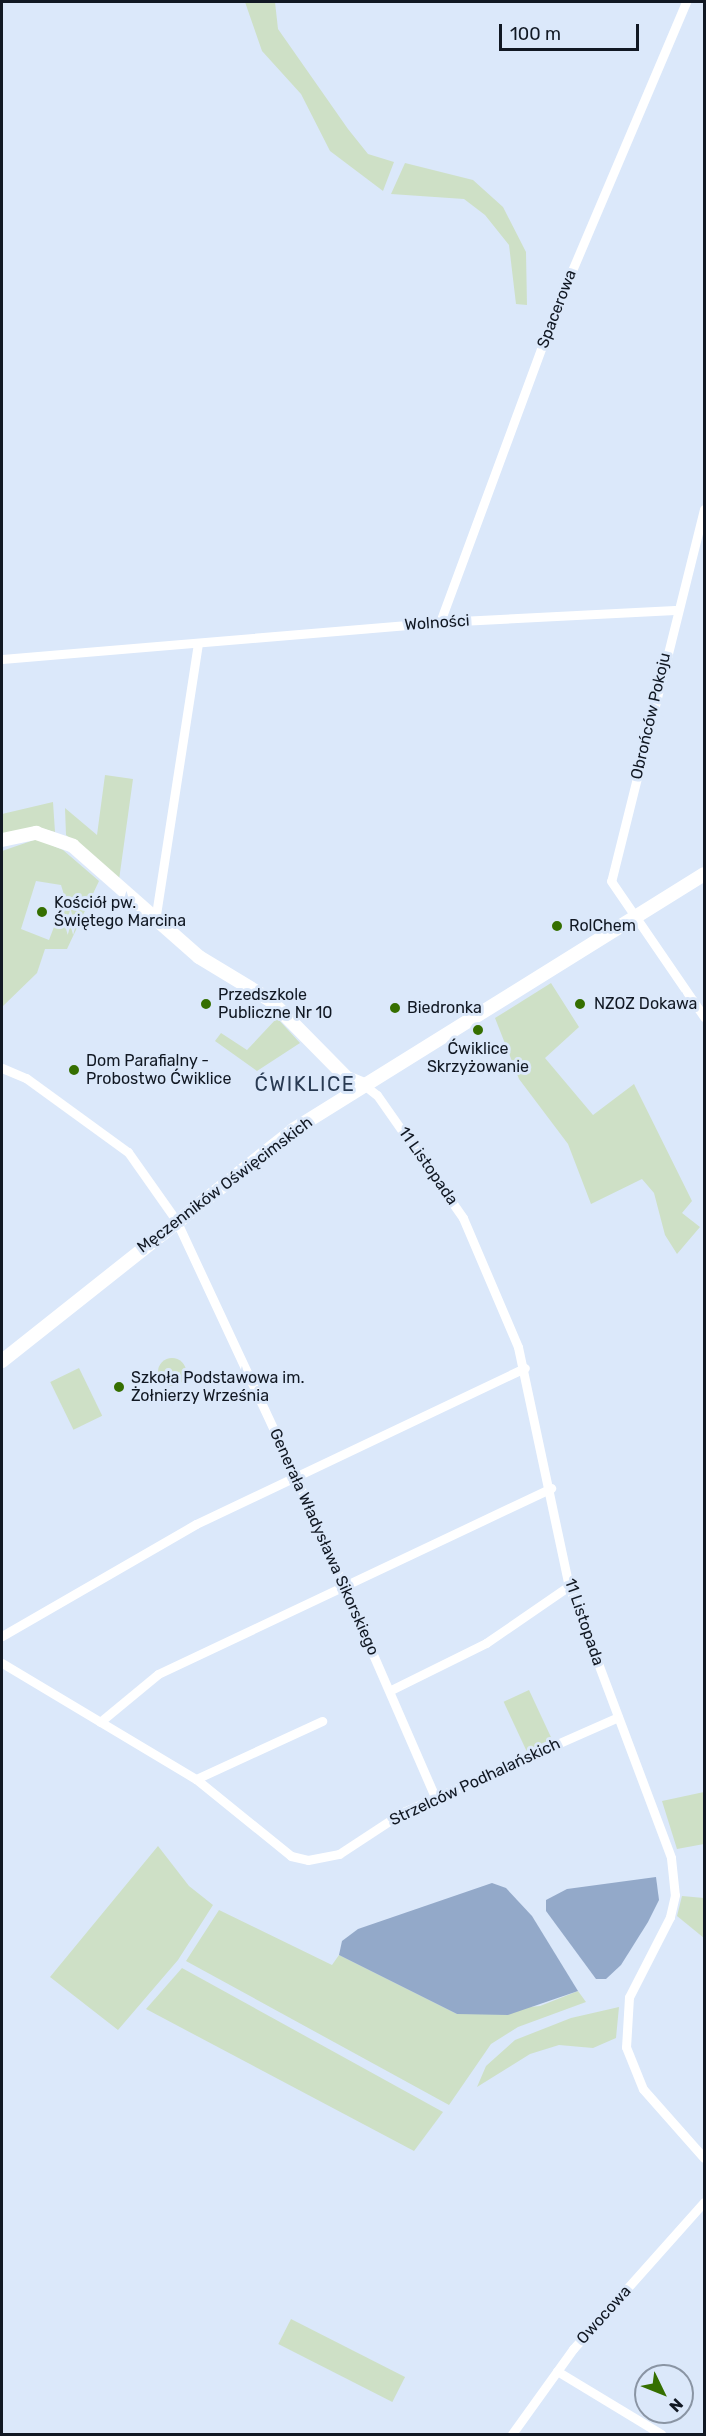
<!DOCTYPE html>
<html>
<head>
<meta charset="utf-8">
<style>
	body { margin:0 }
	#map { position:relative; width:706px; height:2436px; overflow:hidden; background:#dbe8fa; font-family:Rubik,sans-serif }
	div>[style] { position:absolute }
	[style*='--x'] { left:calc(var(--x)*1px); top:calc(var(--y)*1px); width:calc(var(--w)*1px); rotate:calc(var(--a)*1deg) }
	.green>* { inset:0; background:#cee0c6; transform-origin:0 0 }
	.round { border-radius:50% }
	.water>* { inset:0; background:#93a9c9 }
	.street>* { height:9px; margin:-4.5px; padding:0 4.5px; transform-origin:4.5px; border-radius:4.5px; background:#fff }
	.secondary>* { height:14px; margin:-7px; padding:0 7px; transform-origin:7px; border-radius:7px; background:#fff }
	.dots>* { width:16px; height:16px; translate:-50% -50%; box-sizing:border-box; border:3px solid #dbe8fa; border-radius:50% }
	span { translate:-50% -50%; white-space:nowrap; text-align:center; line-height:1.15; -webkit-text-stroke:6px #dbe8fa; paint-order:stroke }
	.street-label { font-size:16px; color:#111823 }
	.poi-label { font-size:16px; color:#111823 }
	.left { translate:0 -50%; text-align:left }
	.quarter-label { font-size:20px; color:#293a52; letter-spacing:1.5px }
	.frame { position:absolute; inset:0; border:3px solid #111823; pointer-events:none }
	.north { position:absolute; left:634px; top:2364px; width:60px; height:60px; box-sizing:border-box; background:#dbe8fa; border:2px solid #8a95a4; border-radius:50%; rotate:133deg; font-size:16px; font-weight:700; line-height:24px; text-align:center; color:#111823 }
	.north::after { content:''; display:block; margin:auto; width:21px; height:27px; background:#356f00; clip-path:polygon(50% 0,100% 100%,50% 72%,0 100%) }
	.scale { position:absolute; left:499px; top:24px; width:140px; height:27px; box-sizing:border-box; border:3px solid #111823; border-top:0; padding-left:8px; font-size:18px; line-height:21px; white-space:nowrap; color:#111823; -webkit-text-stroke:4px #dbe8fa; paint-order:stroke }
</style>
</head>
<body>
<div id="map">
	<div class="green">
		<i style="clip-path:polygon(245px 2px,275px 2px,278px 29px,348px 129px,368px 154px,394px 162px,383px 191px,330px 151px,301px 94px,262px 51px)"></i>
		<i style="clip-path:polygon(405px 163px,473px 180px,503px 207px,526px 252px,527px 305px,516px 304px,509px 245px,485px 215px,464px 199px,391px 194px)"></i>
		<i style="clip-path:polygon(105px 775px,133px 779px,119px 880px,66px 835px,65px 808px,97px 835px)"></i>
		<i style="clip-path:polygon(53px 802px,55px 832px,35px 827px,2px 834px,2px 814px)"></i>
		<i style="clip-path:polygon(evenodd,37px 839px,63px 850px,99px 881px,67px 949px,45px 949px,37px 973px,2px 1007px,2px 851px,37px 839px,36px 881px,61px 885px,65px 898px,49px 940px,21px 929px,36px 881px)"></i>
		<i style="clip-path:polygon(551px 983px,579px 1027px,545px 1058px,593px 1115px,634px 1084px,692px 1201px,682px 1213px,700px 1227px,677px 1254px,665px 1235px,654px 1193px,642px 1179px,591px 1204px,568px 1144px,519px 1079px,495px 1018px)"></i>
		<i style="clip-path:polygon(277px 1018px,300px 1043px,257px 1071px,215px 1041px,221px 1033px,247px 1050px)"></i>
		<i class="round" style="left:158px;top:1358px;width:28px;height:28px"></i>
		<i style="left:79px;top:1368px;width:53px;height:32px;rotate:64deg"></i>
		<i style="left:529px;top:1690px;width:54px;height:28px;rotate:65deg"></i>
		<i style="clip-path:polygon(704px 1792px,704px 1844px,677px 1849px,662px 1801px)"></i>
		<i style="clip-path:polygon(158px 1846px,189px 1886px,213px 1905px,178px 1960px,118px 2030px,50px 1977px)"></i>
		<i style="clip-path:polygon(682px 1896px,704px 1898px,704px 1938px,677px 1916px)"></i>
		<i style="clip-path:polygon(219px 1910px,332px 1965px,339px 1955px,457px 2014px,540px 2006px,578px 1991px,586px 2002px,518px 2027px,491px 2044px,449px 2105px,186px 1961px)"></i>
		<i style="clip-path:polygon(182px 1968px,443px 2112px,414px 2151px,146px 2009px)"></i>
		<i style="clip-path:polygon(619px 2007px,616px 2038px,593px 2048px,559px 2045px,530px 2054px,477px 2087px,486px 2066px,515px 2040px,571px 2018px)"></i>
		<i style="left:291px;top:2319px;width:128px;height:28px;rotate:27deg"></i>
	</div>
	<div class="water">
		<i style="clip-path:polygon(656px 1877px,659px 1900px,648px 1922px,621px 1965px,606px 1979px,596px 1979px,546px 1911px,546px 1900px,567px 1889px)"></i>
		<i style="clip-path:polygon(492px 1883px,506px 1888px,532px 1916px,578px 1991px,508px 2015px,457px 2014px,339px 1955px,342px 1941px,358px 1929px)"></i>
	</div>
	<div class="street">
		<i style="--x:704;--y:509;--w:383;--a:104"></i>
		<i style="--x:611;--y:881;--w:165;--a:55.6"></i>
		<i style="--x:440;--y:622;--w:329;--a:-69.7"></i>
		<i style="--x:554;--y:313;--w:338;--a:-67"></i>
		<i style="--x:2;--y:659;--w:440;--a:-4.8"></i>
		<i style="--x:440;--y:622;--w:235;--a:-2.9"></i>
		<i style="--x:155;--y:921;--w:280;--a:-81.2"></i>
		<i style="--x:2;--y:1068;--w:26;--a:23"></i>
		<i style="--x:26;--y:1078;--w:126;--a:36"></i>
		<i style="--x:128;--y:1152;--w:83;--a:54.8"></i>
		<i style="--x:176;--y:1220;--w:281;--a:65"></i>
		<i style="--x:295;--y:1475;--w:354;--a:66.5"></i>
		<i style="--x:364;--y:1085;--w:16;--a:38"></i>
		<i style="--x:377;--y:1095;--w:150;--a:55"></i>
		<i style="--x:463;--y:1218;--w:140;--a:66.9"></i>
		<i style="--x:518;--y:1347;--w:244;--a:78"></i>
		<i style="--x:569;--y:1586;--w:290;--a:69.4"></i>
		<i style="--x:671;--y:1858;--w:37;--a:84"></i>
		<i style="--x:675;--y:1895;--w:23;--a:103"></i>
		<i style="--x:670;--y:1917;--w:90;--a:117.1"></i>
		<i style="--x:629;--y:1997;--w:50;--a:93.4"></i>
		<i style="--x:626;--y:2047;--w:45;--a:68"></i>
		<i style="--x:643;--y:2089;--w:92;--a:48.5"></i>
		<i style="--x:2;--y:1636;--w:224;--a:-30"></i>
		<i style="--x:196;--y:1524;--w:364;--a:-25.4"></i>
		<i style="--x:2;--y:1663;--w:226;--a:30.9"></i>
		<i style="--x:196;--y:1779;--w:122;--a:39"></i>
		<i style="--x:291;--y:1856;--w:17;--a:13"></i>
		<i style="--x:308;--y:1860;--w:32;--a:-11"></i>
		<i style="--x:339;--y:1854;--w:77;--a:-33.3"></i>
		<i style="--x:403;--y:1812;--w:235;--a:-23.8"></i>
		<i style="--x:391;--y:1690;--w:106;--a:-26.3"></i>
		<i style="--x:486;--y:1643;--w:101;--a:-34.5"></i>
		<i style="--x:100;--y:1722;--w:75;--a:-39.6"></i>
		<i style="--x:158;--y:1674;--w:435;--a:-25.3"></i>
		<i style="--x:196;--y:1779;--w:139;--a:-24.7"></i>
		<i style="--x:557;--y:2371;--w:122;--a:31.2"></i>
		<i style="--x:512;--y:2434;--w:105;--a:-54.3"></i>
		<i style="--x:573;--y:2349;--w:197;--a:-48.3"></i>
	</div>
	<div class="secondary">
		<i style="--x:2;--y:840;--w:35;--a:-12"></i>
		<i style="--x:36;--y:833;--w:39;--a:19"></i>
		<i style="--x:73;--y:846;--w:168;--a:41.4"></i>
		<i style="--x:199;--y:957;--w:83;--a:31.2"></i>
		<i style="--x:270;--y:1000;--w:110;--a:45.4"></i>
		<i style="--x:347;--y:1078;--w:18;--a:22"></i>
		<i style="--x:2;--y:1361;--w:372;--a:-38.4"></i>
		<i style="--x:293;--y:1130;--w:484;--a:-31.9"></i>
	</div>
	<div class="dots">
		<i style="left:42px;top:912px;background:#356f00"></i>
		<i style="left:557px;top:926px;background:#356f00"></i>
		<i style="left:206px;top:1004px;background:#356f00"></i>
		<i style="left:580px;top:1004px;background:#356f00"></i>
		<i style="left:395px;top:1008px;background:#356f00"></i>
		<i style="left:478px;top:1030px;background:#356f00"></i>
		<i style="left:74px;top:1070px;background:#356f00"></i>
		<i style="left:119px;top:1387px;background:#356f00"></i>
	</div>
	<div class="street-label">
		<span style="left:557px;top:309px;rotate:-69deg">Spacerowa</span>
		<span style="left:437px;top:623px;rotate:-4deg">Wolności</span>
		<span style="left:651px;top:716px;rotate:-77deg">Obrońców Pokoju</span>
		<span style="left:428px;top:1166px;rotate:55deg">11 Listopada</span>
		<span style="left:225px;top:1185px;rotate:-37deg">Męczenników Oświęcimskich</span>
		<span style="left:324px;top:1542px;rotate:66deg">Generała Władysława Sikorskiego</span>
		<span style="left:584px;top:1622px;rotate:71deg">11 Listopada</span>
		<span style="left:475px;top:1782px;rotate:-25deg">Strzelców Podhalańskich</span>
		<span style="left:604px;top:2315px;rotate:-48deg">Owocowa</span>
	</div>
	<div class="poi-label">
		<span class="left" style="left:54px;top:912px">Kościół pw.<br>Świętego Marcina</span>
		<span class="left" style="left:569px;top:926px">RolChem</span>
		<span class="left" style="left:218px;top:1004px">Przedszkole<br>Publiczne Nr 10</span>
		<span class="left" style="left:594px;top:1004px">NZOZ Dokawa</span>
		<span class="left" style="left:407px;top:1008px">Biedronka</span>
		<span style="left:478px;top:1058px">Ćwiklice<br>Skrzyżowanie</span>
		<span class="left" style="left:86px;top:1070px">Dom Parafialny -<br>Probostwo Ćwiklice</span>
		<span class="left" style="left:131px;top:1387px">Szkoła Podstawowa im.<br>Żołnierzy Września</span>
	</div>
	<div class="quarter-label">
		<span style="left:305px;top:1084px">ĆWIKLICE</span>
	</div>
	<div class="frame"></div>
	<div class="north">N</div>
	<div class="scale">100 m</div>
</div>
</body>
</html>
